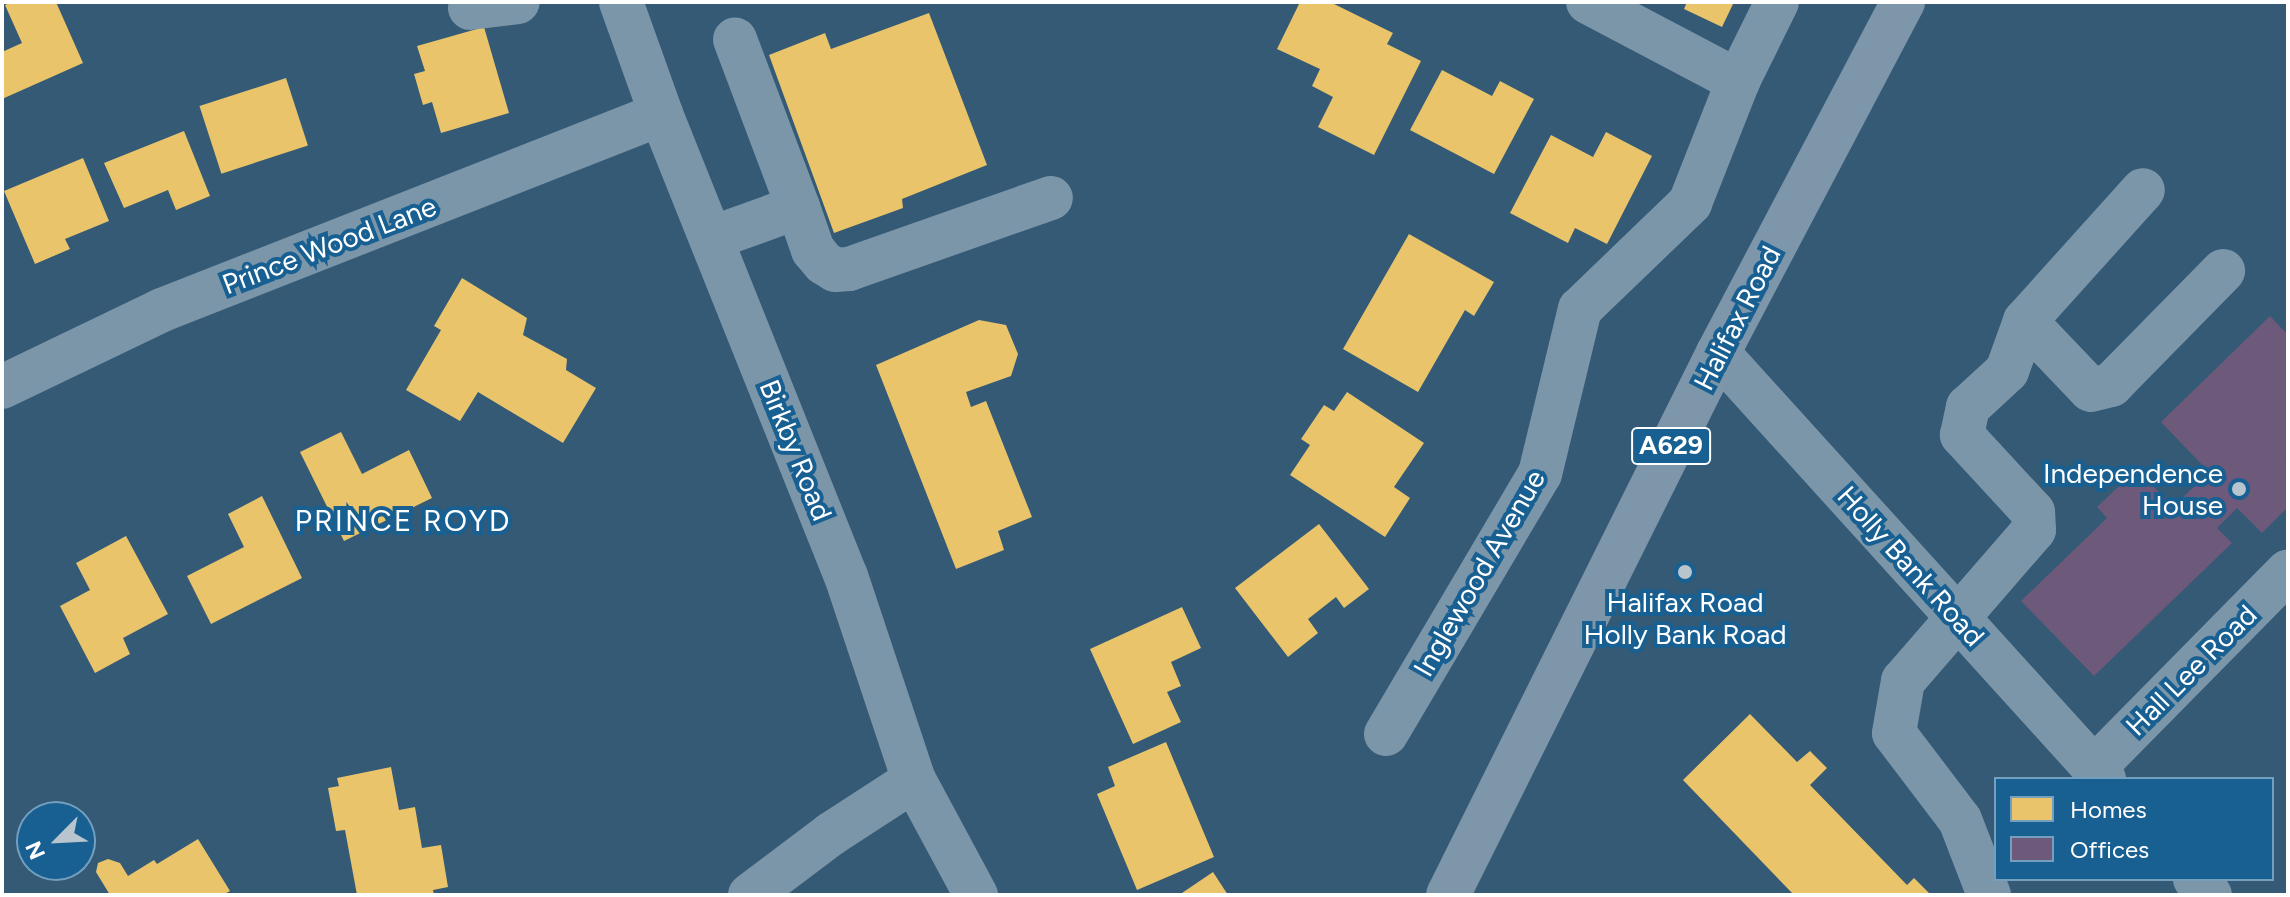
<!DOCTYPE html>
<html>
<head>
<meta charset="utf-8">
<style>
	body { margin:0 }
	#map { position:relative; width:2290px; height:897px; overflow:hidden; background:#345a76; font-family:Figtree,sans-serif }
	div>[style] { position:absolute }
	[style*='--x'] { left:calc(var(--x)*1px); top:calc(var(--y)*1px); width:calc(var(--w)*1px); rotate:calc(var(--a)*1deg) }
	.homes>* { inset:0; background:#e9c46a; transform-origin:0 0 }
	.offices>* { inset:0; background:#6d597a }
	.minor>* { height:44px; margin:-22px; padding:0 22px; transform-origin:22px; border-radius:22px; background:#7c96a9 }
	.highway>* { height:44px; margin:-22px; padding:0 22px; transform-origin:22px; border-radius:22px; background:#7d96a9 }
	.dots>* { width:22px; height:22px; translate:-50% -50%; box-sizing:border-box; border:4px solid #185f92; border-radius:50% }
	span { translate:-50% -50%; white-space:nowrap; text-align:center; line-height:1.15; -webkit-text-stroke:8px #185f92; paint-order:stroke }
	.shield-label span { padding:2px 6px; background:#185f92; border:2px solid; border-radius:6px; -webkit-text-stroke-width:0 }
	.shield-label { font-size:26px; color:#fff; font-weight:700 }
	.street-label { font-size:28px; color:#fff }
	.poi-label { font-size:28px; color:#fff }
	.right { translate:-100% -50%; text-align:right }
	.neighbourhood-label { font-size:30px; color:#fff; letter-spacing:2px }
	.frame { position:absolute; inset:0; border:4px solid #fff; pointer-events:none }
	.legend { position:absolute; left:1994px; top:777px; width:280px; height:104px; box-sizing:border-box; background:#185f92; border:2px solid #749fbe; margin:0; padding:10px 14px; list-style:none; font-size:24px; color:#fff }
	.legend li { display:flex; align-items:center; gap:16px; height:40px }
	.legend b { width:40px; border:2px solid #749fbe }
	.north { position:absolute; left:16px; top:801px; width:80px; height:80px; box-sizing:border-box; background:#185f92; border:2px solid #749fbe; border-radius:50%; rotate:246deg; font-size:22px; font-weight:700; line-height:32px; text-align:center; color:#fff }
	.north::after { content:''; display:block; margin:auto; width:28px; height:36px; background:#b8c5cf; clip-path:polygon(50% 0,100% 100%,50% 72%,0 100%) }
</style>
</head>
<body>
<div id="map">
	<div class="homes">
		<i style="clip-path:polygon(12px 2px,56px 2px,83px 63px,2px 99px,2px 52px,22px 43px,5px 5px)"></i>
		<i style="clip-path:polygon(1300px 2px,1330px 2px,1393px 33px,1387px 44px,1421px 61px,1374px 155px,1318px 127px,1333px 97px,1312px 86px,1320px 69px,1277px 49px)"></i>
		<i style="clip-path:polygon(1687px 2px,1734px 2px,1722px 27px,1684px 9px)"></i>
		<i style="clip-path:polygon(929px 13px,987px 165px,902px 199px,903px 208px,834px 233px,769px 55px,825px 33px,831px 49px)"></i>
		<i style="clip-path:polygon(484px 27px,509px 113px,441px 133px,432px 102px,423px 105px,414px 74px,425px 71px,417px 46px)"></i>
		<i style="clip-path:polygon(1442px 70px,1492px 96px,1500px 81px,1534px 99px,1494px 174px,1410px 130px)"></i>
		<i style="left:286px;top:78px;width:71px;height:91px;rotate:72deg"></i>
		<i style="clip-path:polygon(184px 131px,210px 196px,176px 210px,168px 190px,124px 208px,104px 163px)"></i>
		<i style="clip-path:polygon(1606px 132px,1652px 156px,1607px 244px,1575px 228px,1568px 243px,1510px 213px,1551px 135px,1593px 157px)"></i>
		<i style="clip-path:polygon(83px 158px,109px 221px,65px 239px,70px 249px,35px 264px,4px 191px)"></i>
		<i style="clip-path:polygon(1409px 234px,1494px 282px,1474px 316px,1465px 310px,1418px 392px,1343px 349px)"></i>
		<i style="clip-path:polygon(462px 278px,527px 318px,523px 335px,567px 359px,566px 370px,596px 388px,563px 443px,478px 392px,460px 421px,406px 390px,441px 330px,434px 326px)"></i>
		<i style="clip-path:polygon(979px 320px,1006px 325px,1018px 354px,1011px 376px,966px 392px,971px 407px,986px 401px,1032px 517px,998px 531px,1004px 550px,956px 569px,876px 365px)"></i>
		<i style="clip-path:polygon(1347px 392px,1424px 443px,1394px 487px,1410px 498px,1385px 537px,1290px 475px,1310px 445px,1301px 439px,1324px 405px,1334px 411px)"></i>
		<i style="clip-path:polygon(341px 432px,362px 474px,409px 450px,432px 498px,344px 541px,300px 452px)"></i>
		<i style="clip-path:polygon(262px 496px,302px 578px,211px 624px,187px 576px,244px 547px,228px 514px)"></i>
		<i style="clip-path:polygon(1319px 524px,1369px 589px,1344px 608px,1336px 597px,1308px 619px,1318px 633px,1288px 657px,1235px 588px)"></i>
		<i style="clip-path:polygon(126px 536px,168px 614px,123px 638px,130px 654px,95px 673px,60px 606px,90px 590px,76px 563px)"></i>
		<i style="clip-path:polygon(1182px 607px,1201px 648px,1171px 662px,1181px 686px,1167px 692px,1181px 722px,1133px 744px,1090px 649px)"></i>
		<i style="clip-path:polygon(1750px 714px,1797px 762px,1810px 751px,1827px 768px,1810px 785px,1907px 885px,1914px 878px,1931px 895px,1794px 895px,1683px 780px)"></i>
		<i style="clip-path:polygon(1166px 742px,1214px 857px,1137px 890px,1097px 794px,1115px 786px,1108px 767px)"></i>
		<i style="clip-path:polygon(391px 767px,399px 810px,415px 807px,422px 848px,441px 845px,448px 887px,433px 890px,434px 895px,357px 895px,345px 830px,336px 831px,328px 788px,339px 786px,337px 778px)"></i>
		<i style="clip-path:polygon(198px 839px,230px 891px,223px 895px,110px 895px,96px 872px,98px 863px,108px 859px,120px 863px,128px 876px,154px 860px,157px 864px)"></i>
		<i style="clip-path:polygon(1213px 872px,1228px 895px,1179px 895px)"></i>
	</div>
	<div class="offices">
		<i style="clip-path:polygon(2270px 316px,2288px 335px,2288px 454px,2285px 457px,2288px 460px,2288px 507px,2262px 533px,2237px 508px,2217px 528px,2232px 543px,2094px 676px,2021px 601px,2107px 518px,2097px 507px,2137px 469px,2173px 507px,2209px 472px,2161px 422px)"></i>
	</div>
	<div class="minor">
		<i style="--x:621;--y:2;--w:119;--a:70.3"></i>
		<i style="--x:661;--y:114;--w:498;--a:68.2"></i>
		<i style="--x:846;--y:576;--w:215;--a:71.6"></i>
		<i style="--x:914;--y:780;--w:131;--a:61.7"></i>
		<i style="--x:1588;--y:2;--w:170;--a:27.8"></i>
		<i style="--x:470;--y:8;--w:48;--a:-7.1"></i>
		<i style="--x:798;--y:207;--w:46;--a:70.8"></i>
		<i style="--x:813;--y:250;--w:17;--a:50"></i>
		<i style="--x:824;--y:263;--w:13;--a:32"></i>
		<i style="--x:835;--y:270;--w:14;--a:-4"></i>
		<i style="--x:849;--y:269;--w:214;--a:-19.4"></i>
		<i style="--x:712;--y:238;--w:91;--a:-19.8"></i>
		<i style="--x:798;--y:207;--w:179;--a:-110.6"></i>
		<i style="--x:2025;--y:321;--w:95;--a:46.3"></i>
		<i style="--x:2091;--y:390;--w:21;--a:-14"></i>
		<i style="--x:2111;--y:385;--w:160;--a:-45.5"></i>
		<i style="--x:1718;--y:353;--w:575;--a:47.82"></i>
		<i style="--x:2;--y:387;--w:178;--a:-25.7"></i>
		<i style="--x:162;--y:310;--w:536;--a:-21.44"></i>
		<i style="--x:1386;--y:734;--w:302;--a:-59.4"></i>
		<i style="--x:1540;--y:474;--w:170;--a:-76.4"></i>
		<i style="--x:1580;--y:309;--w:153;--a:-43.9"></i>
		<i style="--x:1690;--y:203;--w:131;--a:-68.5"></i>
		<i style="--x:1738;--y:81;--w:88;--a:-63.7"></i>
		<i style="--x:2094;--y:768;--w:276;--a:-45.4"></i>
		<i style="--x:2195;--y:879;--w:22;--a:47"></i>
		<i style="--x:750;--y:895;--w:101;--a:-37"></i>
		<i style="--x:831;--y:834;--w:99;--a:-33"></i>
		<i style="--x:1989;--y:895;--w:80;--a:-111.1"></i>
		<i style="--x:1960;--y:820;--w:109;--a:-127.2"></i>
		<i style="--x:1894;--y:733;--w:53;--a:-80.2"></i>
		<i style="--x:1903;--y:681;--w:200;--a:-49.1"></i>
		<i style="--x:2034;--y:530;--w:18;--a:-93"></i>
		<i style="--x:2033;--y:512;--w:105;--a:-132.7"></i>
		<i style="--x:1962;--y:435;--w:29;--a:-78"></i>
		<i style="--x:1968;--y:407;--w:53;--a:-42.7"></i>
		<i style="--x:2007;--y:371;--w:53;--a:-70.2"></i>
		<i style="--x:2025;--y:321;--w:176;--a:-48"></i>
	</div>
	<div class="highway">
		<i style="--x:1448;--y:895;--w:606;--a:-63.52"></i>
		<i style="--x:1718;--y:353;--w:397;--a:-62.2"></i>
	</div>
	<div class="dots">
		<i style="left:2239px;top:489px;background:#b8c5cf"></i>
		<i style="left:1685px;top:572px;background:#b8c5cf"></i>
	</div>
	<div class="shield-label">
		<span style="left:1671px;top:446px">A629</span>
	</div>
	<div class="street-label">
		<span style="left:329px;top:245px;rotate:-21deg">Prince Wood Lane</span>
		<span style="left:1737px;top:318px;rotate:-63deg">Halifax Road</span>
		<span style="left:796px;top:450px;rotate:68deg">Birkby Road</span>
		<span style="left:1911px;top:566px;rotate:48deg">Holly Bank Road</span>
		<span style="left:1479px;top:573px;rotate:-60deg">Inglewood Avenue</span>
		<span style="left:2191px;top:670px;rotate:-45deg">Hall Lee Road</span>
	</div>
	<div class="poi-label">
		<span class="right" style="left:2223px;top:489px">Independence<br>House</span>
		<span style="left:1685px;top:618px">Halifax Road<br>Holly Bank Road</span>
	</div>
	<div class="neighbourhood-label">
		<span style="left:403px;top:521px">PRINCE ROYD</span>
	</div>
	<div class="frame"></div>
	<ul class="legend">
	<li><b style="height:22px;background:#e9c46a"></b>Homes</li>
	<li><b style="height:22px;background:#6d597a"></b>Offices</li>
	</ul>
	<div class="north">N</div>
</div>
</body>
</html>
